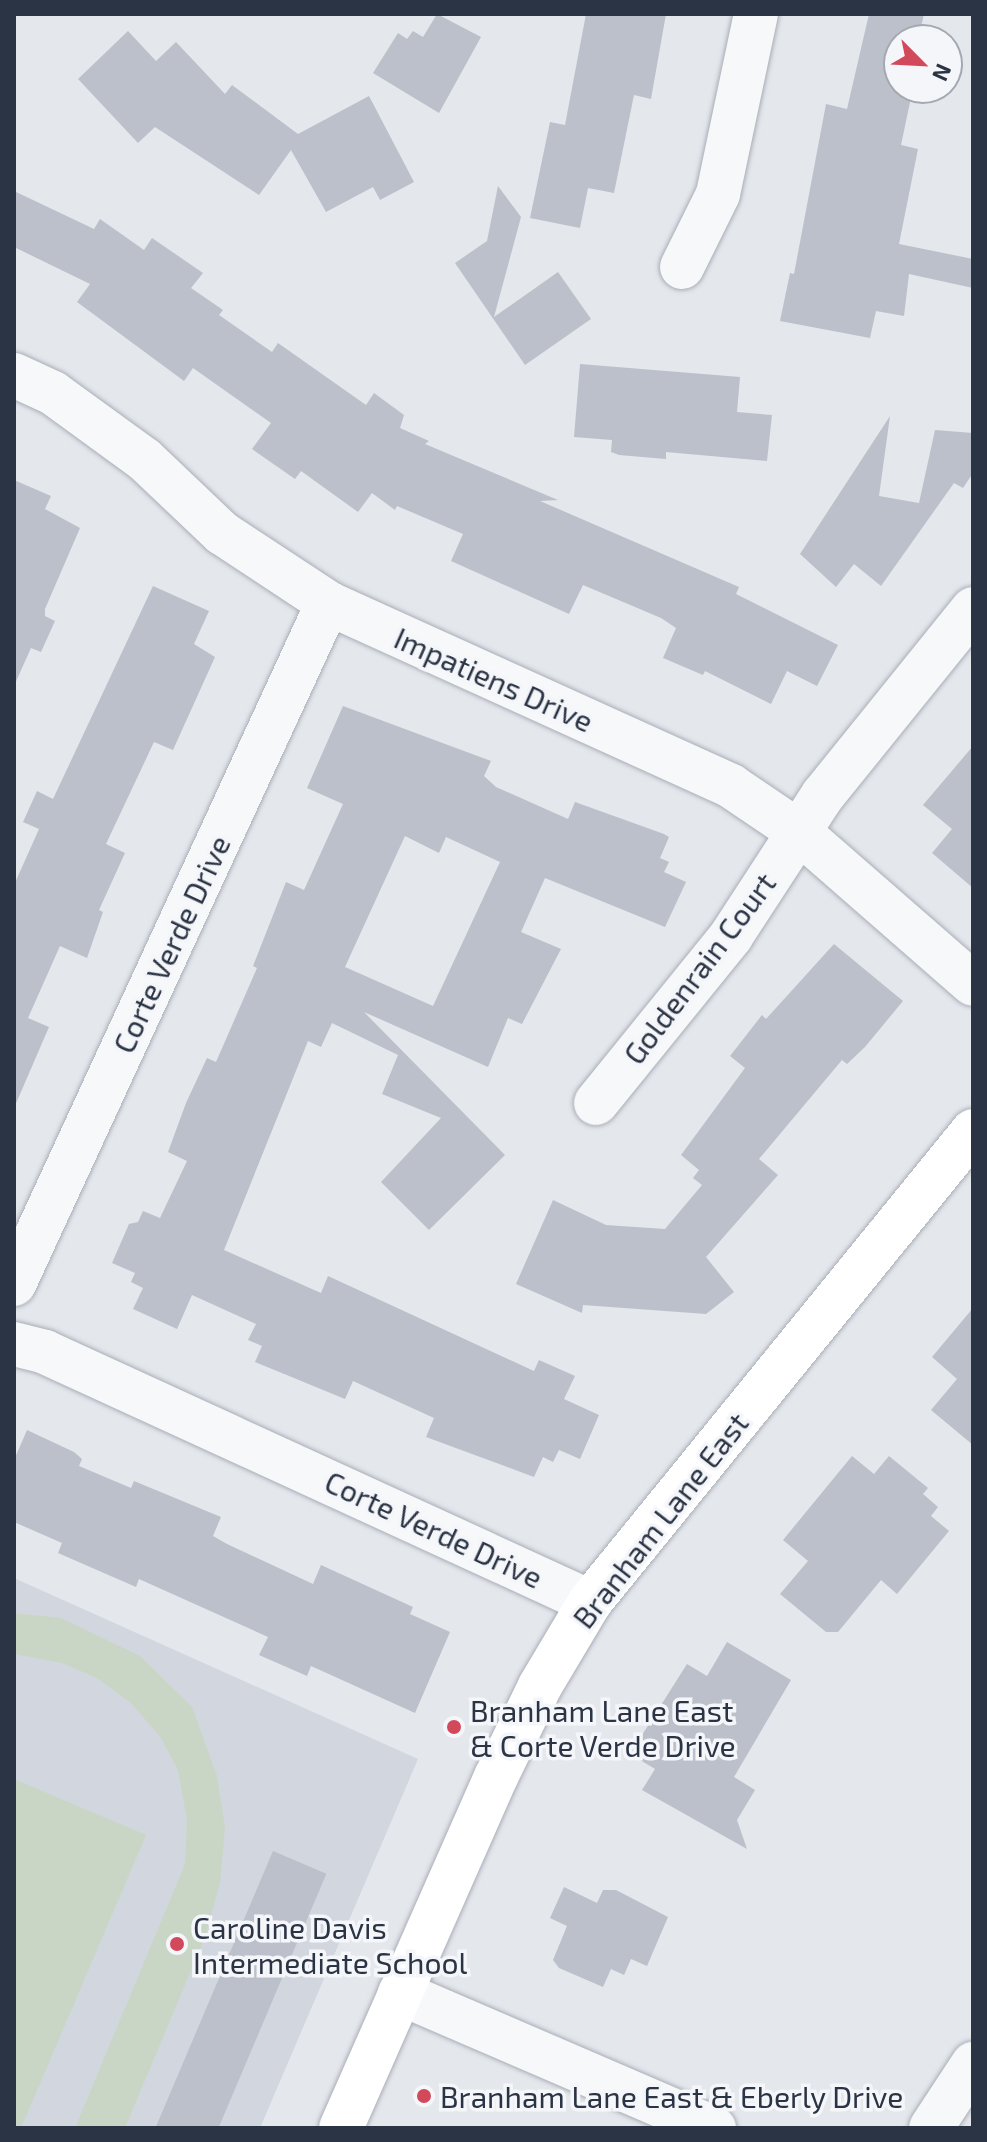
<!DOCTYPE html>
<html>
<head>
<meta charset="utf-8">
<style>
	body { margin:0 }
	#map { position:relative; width:987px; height:2142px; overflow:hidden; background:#e4e7ec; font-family:"Exo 2",sans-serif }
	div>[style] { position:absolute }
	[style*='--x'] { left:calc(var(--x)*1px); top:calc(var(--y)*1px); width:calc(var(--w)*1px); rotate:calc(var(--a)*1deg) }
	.built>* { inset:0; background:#d2d6de }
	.green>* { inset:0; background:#c9d6c5 }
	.building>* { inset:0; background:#bbc0ca; transform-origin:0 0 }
	.roads { filter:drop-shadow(0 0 2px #a9aeb7) drop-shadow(0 0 2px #a9aeb7) }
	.street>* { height:44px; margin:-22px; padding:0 22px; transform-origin:22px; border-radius:22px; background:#f7f8fa }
	.secondary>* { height:44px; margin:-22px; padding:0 22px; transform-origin:22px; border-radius:22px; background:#fff }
	.dots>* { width:22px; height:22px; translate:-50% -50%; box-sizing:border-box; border:4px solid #f4f6f9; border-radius:50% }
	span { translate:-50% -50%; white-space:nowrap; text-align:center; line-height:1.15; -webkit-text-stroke:7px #f4f6f9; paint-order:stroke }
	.street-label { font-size:30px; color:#2b3445 }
	.poi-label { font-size:30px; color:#2b3445 }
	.left { translate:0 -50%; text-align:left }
	.frame { position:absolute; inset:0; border:16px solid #2b3445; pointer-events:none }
	.north { position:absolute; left:883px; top:24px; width:80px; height:80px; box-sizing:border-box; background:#f4f6f9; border:2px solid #a4a8b1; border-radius:50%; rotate:114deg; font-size:22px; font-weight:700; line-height:32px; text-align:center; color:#2b3445 }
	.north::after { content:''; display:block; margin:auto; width:28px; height:36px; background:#d1495b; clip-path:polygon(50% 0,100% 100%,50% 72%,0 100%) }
</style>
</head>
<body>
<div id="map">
	<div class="built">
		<i style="clip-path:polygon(14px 1578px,418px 1759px,260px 2128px,14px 2128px)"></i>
	</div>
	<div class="green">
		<i style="clip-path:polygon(14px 1613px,61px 1618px,140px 1656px,192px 1707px,217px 1776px,225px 1827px,220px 1883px,205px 1937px,125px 2128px,75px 2128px,185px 1864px,187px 1820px,178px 1770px,161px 1738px,132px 1704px,97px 1678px,62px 1663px,14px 1654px)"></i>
		<i style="clip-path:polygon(14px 1779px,146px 1835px,21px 2128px,14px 2128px)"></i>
	</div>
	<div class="building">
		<i style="clip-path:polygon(437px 14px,481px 37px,439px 113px,373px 73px,398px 33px,407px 39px,413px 31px,423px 37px)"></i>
		<i style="clip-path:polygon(586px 14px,666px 14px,651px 99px,634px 95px,614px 193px,588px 188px,580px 228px,530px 218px,550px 122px,565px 125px)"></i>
		<i style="clip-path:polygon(869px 14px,924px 14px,918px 40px,899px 40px,899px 88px,913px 88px,901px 145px,918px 149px,899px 244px,973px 259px,973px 288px,909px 274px,904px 316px,876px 311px,870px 338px,780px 321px,790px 273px,794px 274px,826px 104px,847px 109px)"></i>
		<i style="clip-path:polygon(128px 31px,156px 61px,176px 42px,225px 94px,232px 85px,298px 134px,369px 96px,414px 182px,380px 200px,373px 187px,326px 212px,291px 150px,259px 195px,155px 127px,138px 143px,78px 79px)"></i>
		<i style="clip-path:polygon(498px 186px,521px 217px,494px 317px,558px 272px,591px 319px,525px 365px,455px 263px,487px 241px)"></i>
		<i style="clip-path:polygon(14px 191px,94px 229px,100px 219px,144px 250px,152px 238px,203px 273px,191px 288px,223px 310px,219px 315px,272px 352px,278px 343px,366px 405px,374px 393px,404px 415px,400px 428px,429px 441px,425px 444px,558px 500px,540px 501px,739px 587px,736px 594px,838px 645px,817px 686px,787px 671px,771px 704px,705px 671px,703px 675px,663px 658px,676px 628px,661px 618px,583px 585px,569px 614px,451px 561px,463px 534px,397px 506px,395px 510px,372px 493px,358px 512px,301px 471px,295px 479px,252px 449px,271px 423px,193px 368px,184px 381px,77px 302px,90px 284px,14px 247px)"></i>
		<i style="clip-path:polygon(580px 364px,740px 377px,737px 412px,772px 415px,767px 461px,666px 452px,666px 459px,619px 455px,611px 452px,612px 440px,574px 437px)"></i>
		<i style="clip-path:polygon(890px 416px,879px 496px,919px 503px,935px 430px,973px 433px,973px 473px,963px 488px,954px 483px,881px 586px,854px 564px,836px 587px,800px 554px)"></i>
		<i style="clip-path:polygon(14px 480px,51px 496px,45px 509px,80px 528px,45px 609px,45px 616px,55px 621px,41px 652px,31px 648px,14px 686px)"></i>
		<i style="clip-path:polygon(153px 586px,209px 611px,194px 644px,215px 657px,173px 750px,154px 742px,106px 844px,125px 853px,99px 910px,103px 912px,87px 958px,60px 946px,28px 1018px,49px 1027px,14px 1108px,14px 885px,39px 829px,23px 822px,37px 791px,53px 799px)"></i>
		<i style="clip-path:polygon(evenodd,343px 706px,491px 761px,484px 776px,496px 787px,568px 819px,575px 802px,664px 834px,669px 837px,660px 858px,669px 862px,664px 872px,686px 882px,665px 927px,545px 878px,521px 932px,561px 949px,522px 1024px,508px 1018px,488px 1067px,364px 1012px,505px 1155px,429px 1230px,381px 1182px,441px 1118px,382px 1094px,398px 1055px,332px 1023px,321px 1047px,308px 1041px,224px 1250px,321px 1293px,328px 1276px,534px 1371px,539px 1360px,575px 1376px,564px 1399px,599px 1415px,580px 1459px,559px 1450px,553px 1462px,543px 1457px,534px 1477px,426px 1437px,434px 1418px,353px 1381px,345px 1399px,255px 1362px,262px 1346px,248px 1340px,256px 1324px,192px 1295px,177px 1329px,133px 1309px,143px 1288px,131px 1282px,135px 1273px,112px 1263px,129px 1224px,138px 1222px,143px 1211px,160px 1218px,187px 1161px,168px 1152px,186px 1103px,207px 1058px,216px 1062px,257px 968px,253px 966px,286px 882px,304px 890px,343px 804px,307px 788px,343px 706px,405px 836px,439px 853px,446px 837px,500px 862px,433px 1006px,345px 967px,405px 836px)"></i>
		<i style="clip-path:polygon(973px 746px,973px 888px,932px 853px,952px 829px,923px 805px)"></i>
		<i style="clip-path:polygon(834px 944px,903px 1001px,865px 1047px,847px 1064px,842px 1060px,759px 1159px,778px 1175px,706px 1257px,734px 1292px,706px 1314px,583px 1305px,582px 1313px,516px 1284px,553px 1200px,606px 1225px,665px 1229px,702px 1185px,693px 1178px,699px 1170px,681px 1155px,745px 1068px,730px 1056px,762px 1015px,766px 1019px)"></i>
		<i style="clip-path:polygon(973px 1308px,973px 1445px,931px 1410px,957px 1379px,932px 1357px)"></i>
		<i style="clip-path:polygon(27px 1430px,74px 1452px,82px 1459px,79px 1466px,131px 1488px,134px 1481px,221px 1517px,213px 1536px,227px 1544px,313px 1584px,321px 1565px,413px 1607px,410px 1614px,450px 1632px,415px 1713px,311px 1666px,307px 1676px,259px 1655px,268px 1637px,139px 1579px,136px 1587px,58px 1553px,62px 1543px,14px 1522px,14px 1460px)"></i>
		<i style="clip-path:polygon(852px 1456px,874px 1474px,889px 1456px,928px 1488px,923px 1494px,938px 1507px,931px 1516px,949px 1531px,897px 1594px,881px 1580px,838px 1632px,826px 1632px,780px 1594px,808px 1561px,783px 1540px)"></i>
		<i style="clip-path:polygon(727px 1642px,791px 1680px,734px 1777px,755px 1790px,737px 1820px,747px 1849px,642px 1790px,655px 1769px,630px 1754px,687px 1664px,707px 1676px)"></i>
		<i style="left:273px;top:1851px;width:58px;height:301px;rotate:23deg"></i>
		<i style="clip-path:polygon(564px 1887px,597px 1903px,603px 1890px,616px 1890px,668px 1917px,647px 1966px,631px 1959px,624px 1975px,611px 1969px,603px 1987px,559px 1968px,553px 1960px,567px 1926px,550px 1918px)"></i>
	</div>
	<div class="roads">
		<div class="street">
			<i style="--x:682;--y:267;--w:81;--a:-63.7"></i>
			<i style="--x:718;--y:194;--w:184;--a:-78.1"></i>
			<i style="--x:14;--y:375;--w:43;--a:24.8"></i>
			<i style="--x:53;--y:393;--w:112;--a:36"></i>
			<i style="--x:144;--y:459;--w:108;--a:43.5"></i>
			<i style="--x:222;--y:533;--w:127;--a:33.4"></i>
			<i style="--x:328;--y:603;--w:443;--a:24.4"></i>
			<i style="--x:731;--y:786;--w:82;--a:34.1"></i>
			<i style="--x:799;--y:832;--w:231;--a:41.1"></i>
			<i style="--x:596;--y:1103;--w:215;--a:-51"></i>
			<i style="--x:731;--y:936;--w:168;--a:-56.9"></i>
			<i style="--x:823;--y:795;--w:239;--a:-51.1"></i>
			<i style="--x:14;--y:1284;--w:750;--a:-65.25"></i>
			<i style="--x:14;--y:1344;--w:32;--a:14"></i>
			<i style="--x:45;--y:1352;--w:600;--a:24.64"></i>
			<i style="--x:400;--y:1993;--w:342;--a:23.3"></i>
			<i style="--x:931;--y:2128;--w:77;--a:-56.7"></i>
		</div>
		<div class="secondary">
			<i style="--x:341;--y:2128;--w:384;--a:-66.2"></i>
			<i style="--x:496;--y:1777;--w:101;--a:-64.2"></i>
			<i style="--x:540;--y:1686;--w:98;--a:-59.2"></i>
			<i style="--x:590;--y:1602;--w:607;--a:-50.88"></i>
		</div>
	</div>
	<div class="dots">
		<i style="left:454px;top:1727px;background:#d1495b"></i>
		<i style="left:177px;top:1944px;background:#d1495b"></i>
		<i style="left:424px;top:2096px;background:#d1495b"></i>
	</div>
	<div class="street-label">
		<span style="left:494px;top:679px;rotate:24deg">Impatiens Drive</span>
		<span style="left:171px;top:944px;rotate:-65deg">Corte Verde Drive</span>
		<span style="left:699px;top:968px;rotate:-53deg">Goldenrain Court</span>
		<span style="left:660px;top:1520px;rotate:-52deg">Branham Lane East</span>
		<span style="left:434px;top:1529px;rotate:25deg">Corte Verde Drive</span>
	</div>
	<div class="poi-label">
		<span class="left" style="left:470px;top:1727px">Branham Lane East<br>&amp; Corte Verde Drive</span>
		<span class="left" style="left:193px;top:1944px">Caroline Davis<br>Intermediate School</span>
		<span class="left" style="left:440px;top:2096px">Branham Lane East &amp; Eberly Drive</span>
	</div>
	<div class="frame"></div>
	<div class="north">N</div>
</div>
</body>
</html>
